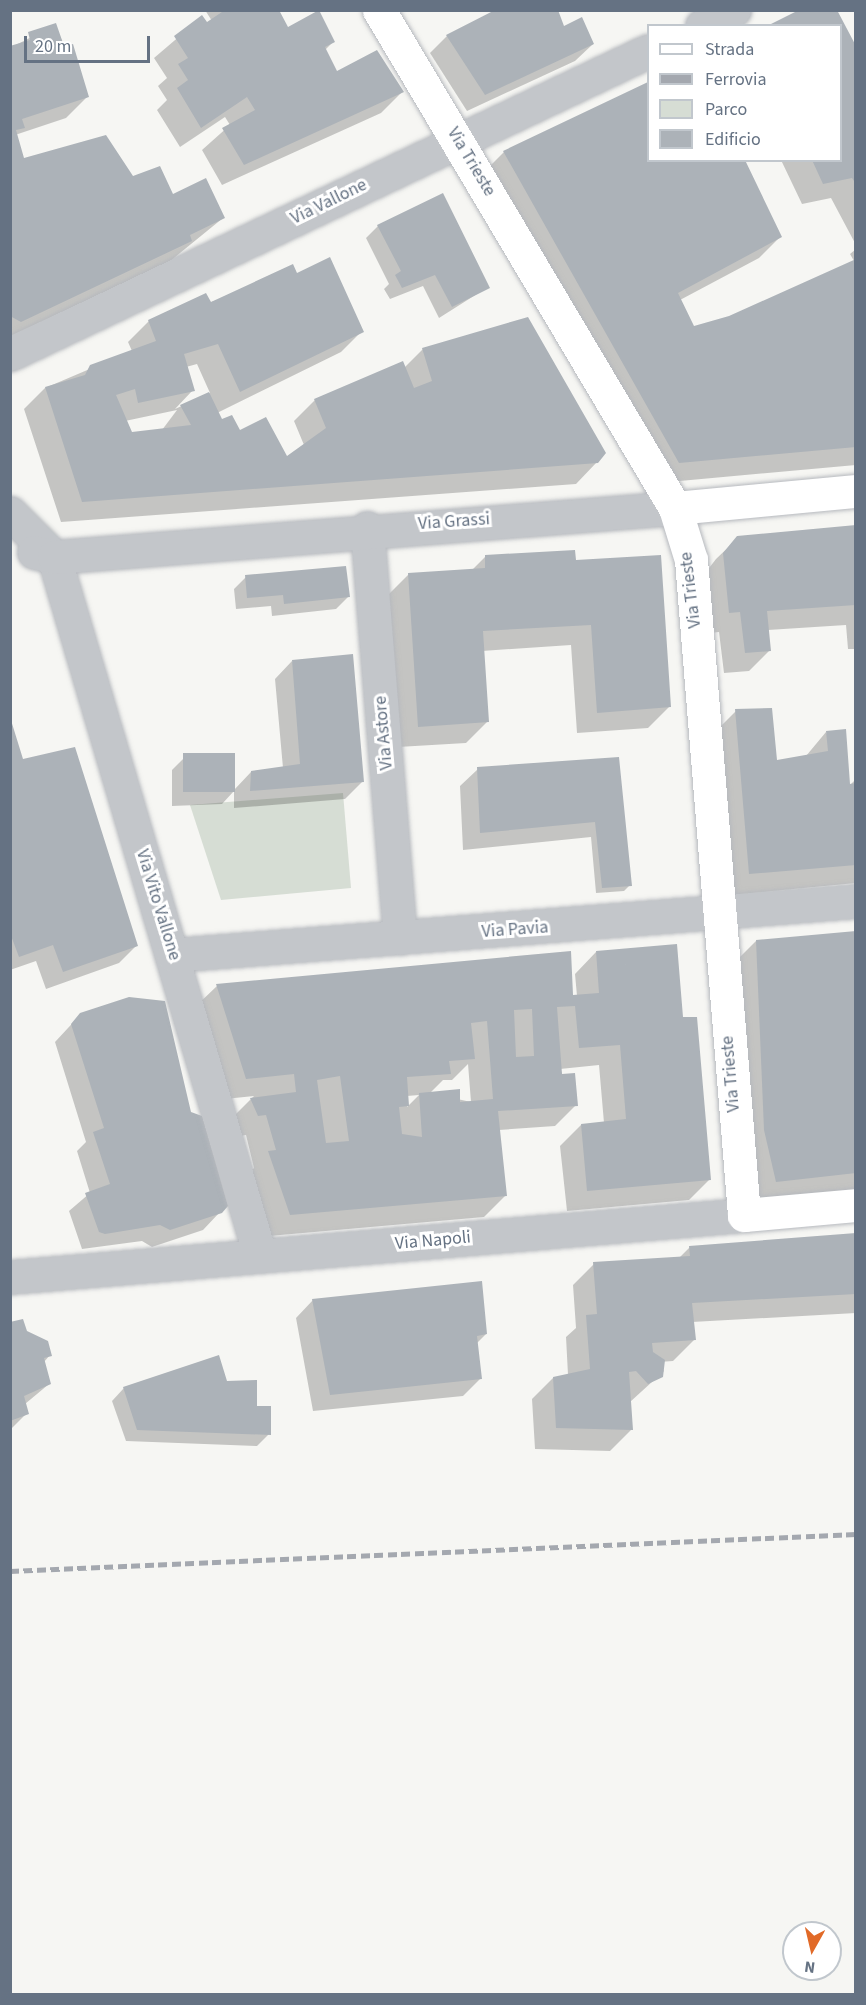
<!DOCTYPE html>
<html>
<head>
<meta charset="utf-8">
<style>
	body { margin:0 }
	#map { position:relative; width:866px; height:2005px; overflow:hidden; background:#f6f6f3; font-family:"Source Sans 3",sans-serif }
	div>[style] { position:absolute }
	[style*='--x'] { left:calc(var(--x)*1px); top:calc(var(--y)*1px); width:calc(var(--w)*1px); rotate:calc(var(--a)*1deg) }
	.green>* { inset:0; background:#d6ddd4 }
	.shadow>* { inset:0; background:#0003 }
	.building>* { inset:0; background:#acb2b8; transform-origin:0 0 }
	.roads { filter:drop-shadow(0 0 2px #b6b9be) drop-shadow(0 0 2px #b6b9be) }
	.street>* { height:33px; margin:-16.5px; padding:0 16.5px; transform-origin:16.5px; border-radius:16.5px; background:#c3c6ca }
	.secondary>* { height:33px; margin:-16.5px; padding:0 16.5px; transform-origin:16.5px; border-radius:16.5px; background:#fff }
	.rail>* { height:4.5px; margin-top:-2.25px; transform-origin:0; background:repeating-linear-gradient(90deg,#a4a8af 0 9px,transparent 0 13.5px) }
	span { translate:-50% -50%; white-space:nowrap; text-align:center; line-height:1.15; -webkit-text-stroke:6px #fff; paint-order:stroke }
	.street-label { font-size:18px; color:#657283 }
	.frame { position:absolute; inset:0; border:12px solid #657283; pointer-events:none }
	.legend { position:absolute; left:647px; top:24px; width:195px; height:138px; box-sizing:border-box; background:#fff; border:2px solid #c1c7cd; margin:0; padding:8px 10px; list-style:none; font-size:18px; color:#657283 }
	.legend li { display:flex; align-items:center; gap:12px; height:30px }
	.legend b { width:30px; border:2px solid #c1c7cd }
	.north { position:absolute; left:782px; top:1921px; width:60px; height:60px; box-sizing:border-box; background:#fff; border:2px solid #c1c7cd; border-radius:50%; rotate:188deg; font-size:16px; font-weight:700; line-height:24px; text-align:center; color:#657283 }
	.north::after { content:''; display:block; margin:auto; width:21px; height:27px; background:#e16a28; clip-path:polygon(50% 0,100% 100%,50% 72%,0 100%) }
	.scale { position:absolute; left:24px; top:36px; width:126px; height:27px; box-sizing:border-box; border:3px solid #657283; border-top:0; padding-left:8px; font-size:18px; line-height:21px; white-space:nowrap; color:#657283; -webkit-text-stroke:4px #fff; paint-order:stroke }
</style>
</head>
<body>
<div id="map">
	<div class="green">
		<i style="clip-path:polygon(343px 793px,351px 888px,221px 900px,190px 805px)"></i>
	</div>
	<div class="shadow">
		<i style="clip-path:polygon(205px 10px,277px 10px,288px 29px,333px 42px,325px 50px,336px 73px,402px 92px,381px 113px,222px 185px,202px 150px,230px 125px,225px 117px,180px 147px,157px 110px,167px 100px,158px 86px,167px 78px,154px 58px,202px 17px,206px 24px,212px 21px)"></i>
		<i style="clip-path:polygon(836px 10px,856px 50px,856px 245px,831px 198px,802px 204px,781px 160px,840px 160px,840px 26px)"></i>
		<i style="clip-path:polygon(55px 25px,87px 97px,66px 118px,15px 135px,23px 160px,172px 196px,223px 218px,169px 262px,10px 336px,10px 48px)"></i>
		<i style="clip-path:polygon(564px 28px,593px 44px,575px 61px,467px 111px,430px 53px,447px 36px)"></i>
		<i style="clip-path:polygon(648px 84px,648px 160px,780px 237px,759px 258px,680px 300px,694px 328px,729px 318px,854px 261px,850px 254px,856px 249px,856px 465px,658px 483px,483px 173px,504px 152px)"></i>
		<i style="clip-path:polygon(378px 226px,488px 287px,439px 318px,423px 286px,390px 299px,384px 289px,389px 284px,366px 238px)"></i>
		<i style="clip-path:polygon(evenodd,296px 276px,362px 331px,341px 352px,217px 413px,221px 421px,286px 458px,304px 445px,294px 421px,315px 400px,404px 368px,423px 349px,597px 462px,576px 484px,61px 522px,24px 409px,45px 388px,132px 351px,128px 342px,149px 321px,296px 276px,197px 364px,210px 393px,175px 409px,193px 390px,186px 367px,197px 364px,296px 276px,177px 410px,162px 430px,131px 434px,125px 421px,177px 410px)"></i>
		<i style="clip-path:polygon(856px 526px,856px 649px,848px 649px,846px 625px,768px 630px,770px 650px,749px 671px,724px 673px,719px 632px,709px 633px,703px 576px,716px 559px,738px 538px)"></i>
		<i style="clip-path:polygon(485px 557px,575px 561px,669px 707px,648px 728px,577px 733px,571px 645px,482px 651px,487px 722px,466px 743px,398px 747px,388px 595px,409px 574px,471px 571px)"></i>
		<i style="clip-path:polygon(246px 577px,348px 597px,336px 609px,272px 616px,271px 606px,236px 609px,234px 589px)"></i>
		<i style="clip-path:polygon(292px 661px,363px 781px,345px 799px,234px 808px,234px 791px,222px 804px,172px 806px,172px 770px,184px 758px,234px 790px,251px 772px,283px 768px,275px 679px)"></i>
		<i style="clip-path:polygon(736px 711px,775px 762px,806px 756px,826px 732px,849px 786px,856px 779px,856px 883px,729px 895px,715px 732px)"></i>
		<i style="clip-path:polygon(10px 721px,22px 762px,136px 946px,119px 963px,46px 989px,36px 961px,10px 970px)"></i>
		<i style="clip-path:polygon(618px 758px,630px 885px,624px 891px,596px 893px,591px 837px,463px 850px,460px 786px,478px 769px)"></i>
		<i style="clip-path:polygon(856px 932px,856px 1192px,755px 1202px,735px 962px,756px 941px)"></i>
		<i style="clip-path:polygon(evenodd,596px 952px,682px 1019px,710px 1179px,689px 1200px,567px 1211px,560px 1146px,581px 1125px,604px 1123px,599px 1065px,560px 1069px,576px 1105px,555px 1126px,499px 1130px,505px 1196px,484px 1217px,269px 1236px,248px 1174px,254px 1168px,246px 1135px,237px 1136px,230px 1120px,254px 1096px,225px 1099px,196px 1006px,217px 986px,577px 996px,575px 974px,596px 952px,468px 1064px,471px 1102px,430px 1093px,443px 1080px,452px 1080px,468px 1064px,596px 952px,419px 1095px,407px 1107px,407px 1096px,419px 1095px)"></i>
		<i style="clip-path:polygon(81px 1014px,190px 1113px,220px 1212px,203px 1230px,152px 1247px,142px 1241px,82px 1249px,69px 1211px,90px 1193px,77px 1151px,86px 1142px,55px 1042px)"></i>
		<i style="clip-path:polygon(856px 1234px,856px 1313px,692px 1322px,694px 1340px,673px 1361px,659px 1362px,664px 1371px,630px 1402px,631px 1430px,610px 1451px,535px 1449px,532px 1399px,553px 1378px,568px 1375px,566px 1337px,576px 1328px,573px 1285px,594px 1264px,679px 1258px,690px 1247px)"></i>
		<i style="clip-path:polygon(313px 1300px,486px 1334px,477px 1343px,481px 1378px,463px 1396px,313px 1411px,296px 1318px)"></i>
		<i style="clip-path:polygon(10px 1324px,50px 1355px,44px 1362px,49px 1384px,25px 1404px,27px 1413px,10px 1430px)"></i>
		<i style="clip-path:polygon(226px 1383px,256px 1408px,269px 1434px,257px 1446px,126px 1441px,112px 1401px,124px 1388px)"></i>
	</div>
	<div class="building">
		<i style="clip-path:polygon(225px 10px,279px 10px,288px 27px,319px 10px,335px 42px,325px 47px,337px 71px,377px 50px,404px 92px,244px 165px,222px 128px,255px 110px,247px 97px,201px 128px,177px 88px,188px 80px,178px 64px,188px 58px,174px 36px,202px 15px,207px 22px)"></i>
		<i style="clip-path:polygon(495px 10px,558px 10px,564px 26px,582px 17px,594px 44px,485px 95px,446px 35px)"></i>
		<i style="clip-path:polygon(799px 10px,837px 10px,856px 46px,856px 184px,852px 178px,823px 184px,812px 160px,840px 160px,840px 26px,767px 26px)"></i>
		<i style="clip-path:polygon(56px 23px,64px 46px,73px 44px,89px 97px,22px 119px,25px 128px,16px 130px,24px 158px,106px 135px,133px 176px,160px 166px,173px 194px,206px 178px,225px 218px,190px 235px,192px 241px,21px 322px,10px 316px,10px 46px,30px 40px,28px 32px)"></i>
		<i style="clip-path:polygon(648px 82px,648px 160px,745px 160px,782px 237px,678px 293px,694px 326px,729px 316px,856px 259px,856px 447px,679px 463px,503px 151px)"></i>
		<i style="clip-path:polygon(443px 193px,490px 288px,452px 307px,435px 275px,402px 288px,395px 275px,401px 271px,377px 225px)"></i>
		<i style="clip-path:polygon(330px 257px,364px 332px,240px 392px,218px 344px,184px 354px,195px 391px,138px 403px,135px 389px,116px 395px,132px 432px,191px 425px,180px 405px,209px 392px,222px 419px,232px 415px,240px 430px,266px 417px,287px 456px,326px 428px,314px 399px,403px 361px,414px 388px,432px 381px,422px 348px,528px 317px,606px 453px,598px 463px,82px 502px,45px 387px,85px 375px,90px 365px,156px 341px,148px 320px,206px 293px,211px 302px,293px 264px,297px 273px)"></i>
		<i style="clip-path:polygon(856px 525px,856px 605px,767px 611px,771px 651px,745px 653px,740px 612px,729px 613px,723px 553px,737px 536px)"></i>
		<i style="clip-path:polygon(575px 550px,576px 560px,661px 555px,671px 707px,597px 713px,591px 625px,483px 631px,489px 722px,418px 727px,408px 573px,485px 568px,485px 555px)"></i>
		<i style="clip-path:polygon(346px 566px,350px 597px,284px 604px,283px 595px,247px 598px,245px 575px)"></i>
		<i style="clip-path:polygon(353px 654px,364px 782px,250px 791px,251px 771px,300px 764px,292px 660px)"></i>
		<i style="clip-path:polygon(772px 708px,777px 760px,828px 751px,826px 731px,846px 729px,850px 784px,856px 783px,856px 865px,749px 874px,735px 709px)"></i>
		<i style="clip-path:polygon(10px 717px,23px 759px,75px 747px,138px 946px,63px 972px,53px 945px,19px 957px,10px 933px)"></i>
		<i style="left:235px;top:753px;width:39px;height:52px;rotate:90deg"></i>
		<i style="clip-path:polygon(619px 757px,632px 886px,602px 888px,595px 822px,480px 833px,477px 767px)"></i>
		<i style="clip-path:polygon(856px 931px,856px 1173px,776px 1182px,764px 1130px,756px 940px)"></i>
		<i style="clip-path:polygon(evenodd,677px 944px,683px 1017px,697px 1017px,711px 1180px,587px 1191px,581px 1124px,626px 1119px,620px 1045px,579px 1048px,575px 1006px,557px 1007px,562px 1074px,575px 1073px,578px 1106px,498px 1111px,507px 1196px,290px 1215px,268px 1151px,276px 1150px,266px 1115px,258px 1116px,250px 1098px,296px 1092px,294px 1074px,246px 1079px,216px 984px,571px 951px,573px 995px,599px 993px,596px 951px,677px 944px,532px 1009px,534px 1056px,516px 1057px,514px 1010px,532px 1009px,677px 944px,487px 1021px,493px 1099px,460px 1102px,460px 1089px,419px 1093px,422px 1137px,402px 1134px,399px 1107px,409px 1106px,407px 1077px,451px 1074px,449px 1061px,475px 1059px,471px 1023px,487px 1021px,677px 944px,340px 1076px,349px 1141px,326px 1143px,317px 1080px,340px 1076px)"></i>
		<i style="clip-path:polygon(129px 997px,165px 1001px,191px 1112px,202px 1116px,228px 1206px,222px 1213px,170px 1230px,160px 1225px,105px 1234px,99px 1232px,85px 1193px,110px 1184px,93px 1132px,104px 1128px,71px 1024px,80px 1013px)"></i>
		<i style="clip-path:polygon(856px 1233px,856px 1294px,692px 1303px,696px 1340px,652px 1343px,653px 1352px,665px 1360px,663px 1377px,648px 1384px,636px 1371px,629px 1372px,633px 1430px,556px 1428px,553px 1377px,590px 1369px,586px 1315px,597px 1314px,593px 1262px,690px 1256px,689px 1246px)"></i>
		<i style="clip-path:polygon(482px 1281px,487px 1334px,477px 1336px,482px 1379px,330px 1395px,312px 1299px)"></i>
		<i style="clip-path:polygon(23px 1319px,27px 1331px,48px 1341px,52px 1356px,44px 1358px,51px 1384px,24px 1396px,29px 1414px,10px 1421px,10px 1322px)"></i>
		<i style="clip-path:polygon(219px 1355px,227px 1381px,257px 1380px,257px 1406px,271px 1406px,271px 1435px,137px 1430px,123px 1387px)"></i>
	</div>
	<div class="roads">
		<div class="street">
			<i style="--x:702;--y:26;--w:36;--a:-27"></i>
			<i style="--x:10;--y:354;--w:706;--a:-25.4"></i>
			<i style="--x:10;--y:513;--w:62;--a:45"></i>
			<i style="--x:54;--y:557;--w:728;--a:73.56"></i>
			<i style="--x:367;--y:528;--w:411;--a:85.4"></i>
			<i style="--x:34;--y:552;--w:21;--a:14"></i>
			<i style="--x:54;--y:557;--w:623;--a:-4.51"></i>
			<i style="--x:173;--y:955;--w:685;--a:-4.52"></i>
			<i style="--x:10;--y:1277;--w:737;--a:-4.83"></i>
		</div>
		<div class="secondary">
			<i style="--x:379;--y:10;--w:579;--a:59.27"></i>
			<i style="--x:675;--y:508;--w:54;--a:72.9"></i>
			<i style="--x:691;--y:560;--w:657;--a:85.37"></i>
			<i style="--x:744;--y:1215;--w:112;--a:-5.1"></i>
			<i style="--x:675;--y:508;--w:182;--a:-5.4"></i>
		</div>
	</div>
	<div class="rail">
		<i style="--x:10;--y:1571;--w:847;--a:-2.5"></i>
	</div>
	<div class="street-label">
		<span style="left:471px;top:162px;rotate:59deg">Via Trieste</span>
		<span style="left:329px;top:202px;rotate:-26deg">Via Vallone</span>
		<span style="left:454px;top:522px;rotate:-4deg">Via Grassi</span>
		<span style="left:691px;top:590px;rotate:-97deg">Via Trieste</span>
		<span style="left:384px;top:733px;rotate:-95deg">Via Astore</span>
		<span style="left:158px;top:905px;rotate:73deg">Via Vito Vallone</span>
		<span style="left:515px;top:930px;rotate:-4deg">Via Pavia</span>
		<span style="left:731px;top:1074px;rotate:-95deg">Via Trieste</span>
		<span style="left:433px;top:1241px;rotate:-5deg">Via Napoli</span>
	</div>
	<div class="frame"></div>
	<ul class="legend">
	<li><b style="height:8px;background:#fff"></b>Strada</li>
	<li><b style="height:8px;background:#a4a8af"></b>Ferrovia</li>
	<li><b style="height:16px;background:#d6ddd4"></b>Parco</li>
	<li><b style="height:16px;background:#acb2b8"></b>Edificio</li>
	</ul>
	<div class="north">N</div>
	<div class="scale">20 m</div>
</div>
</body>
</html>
